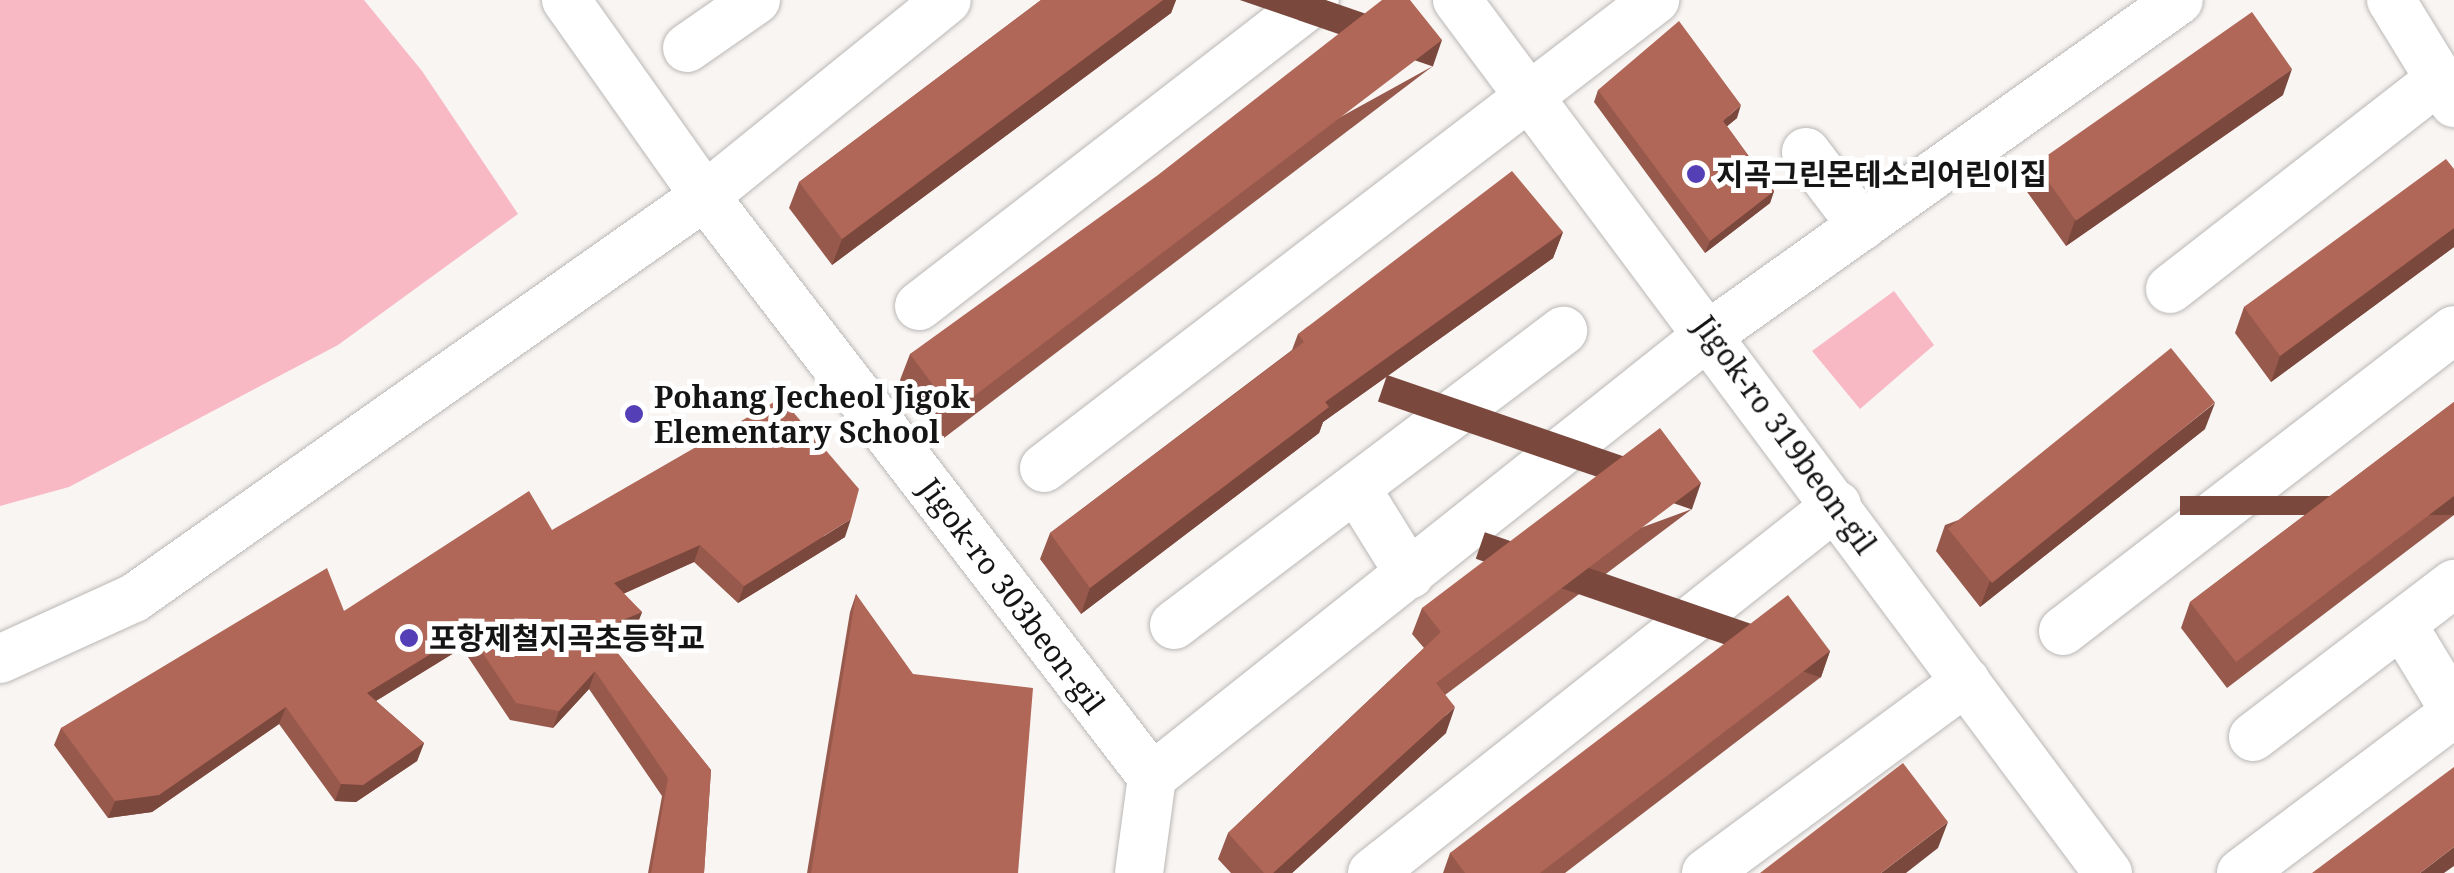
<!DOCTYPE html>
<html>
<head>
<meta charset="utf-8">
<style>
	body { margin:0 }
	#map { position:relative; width:2454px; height:873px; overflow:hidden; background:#f8f5f3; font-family:"Noto Serif","Noto Sans KR",serif }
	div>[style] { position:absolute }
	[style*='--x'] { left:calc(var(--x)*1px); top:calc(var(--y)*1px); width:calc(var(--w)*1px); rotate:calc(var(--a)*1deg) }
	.green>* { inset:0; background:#f8b9c5 }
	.roads { filter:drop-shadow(0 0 2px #bab8b6) drop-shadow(0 0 2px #bab8b6) }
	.minor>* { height:48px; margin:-24px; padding:0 24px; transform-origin:24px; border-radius:24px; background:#fff }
	.wall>* { inset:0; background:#97594c }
	.shaded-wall>* { inset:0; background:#7b483e; transform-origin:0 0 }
	.building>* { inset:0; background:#b06758; transform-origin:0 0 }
	.dots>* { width:28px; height:28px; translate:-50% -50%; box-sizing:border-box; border:5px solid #fff; border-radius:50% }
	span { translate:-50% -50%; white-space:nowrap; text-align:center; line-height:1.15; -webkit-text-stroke:10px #fff; paint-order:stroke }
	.poi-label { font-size:30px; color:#161515; font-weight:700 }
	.left { translate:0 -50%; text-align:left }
	.street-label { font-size:30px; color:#161515 }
</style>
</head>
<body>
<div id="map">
	<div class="green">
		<i style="clip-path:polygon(0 0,364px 0,422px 71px,518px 214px,338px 345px,69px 487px,0 506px)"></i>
		<i style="clip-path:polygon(1894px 291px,1934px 345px,1860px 409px,1812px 351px)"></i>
	</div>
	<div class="roads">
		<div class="minor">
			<i style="--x:566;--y:0;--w:240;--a:54.7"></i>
			<i style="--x:705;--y:196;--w:733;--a:52.43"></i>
			<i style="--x:1152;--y:777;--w:97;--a:97.7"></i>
			<i style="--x:1457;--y:0;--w:1089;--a:53.29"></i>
			<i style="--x:2391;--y:0;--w:121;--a:58.5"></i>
			<i style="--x:687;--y:48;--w:84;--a:-34.8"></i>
			<i style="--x:1806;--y:152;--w:93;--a:52.9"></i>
			<i style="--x:2170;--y:289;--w:340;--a:-37.9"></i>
			<i style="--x:919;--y:306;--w:500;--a:-37.69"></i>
			<i style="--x:1044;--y:468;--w:770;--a:-37.45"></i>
			<i style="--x:1356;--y:488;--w:102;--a:58.2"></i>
			<i style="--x:2402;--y:624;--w:100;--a:58.8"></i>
			<i style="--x:1174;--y:625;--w:488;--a:-37.1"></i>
			<i style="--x:2063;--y:631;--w:493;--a:-37.6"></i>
			<i style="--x:0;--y:659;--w:147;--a:-24.5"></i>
			<i style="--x:134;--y:598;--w:698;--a:-35.15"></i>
			<i style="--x:705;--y:196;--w:311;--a:-39"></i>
			<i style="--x:2253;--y:737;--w:253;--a:-37.3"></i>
			<i style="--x:1152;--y:777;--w:714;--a:-38.46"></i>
			<i style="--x:1711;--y:333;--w:574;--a:-35.43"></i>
			<i style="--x:1372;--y:873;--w:593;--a:-38.36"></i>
			<i style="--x:1706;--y:873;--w:323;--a:-36.4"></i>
			<i style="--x:2241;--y:873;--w:266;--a:-36.9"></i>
		</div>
	</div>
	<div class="wall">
		<i style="clip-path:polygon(1041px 0,1176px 0,1171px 13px,832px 265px,789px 208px,799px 182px)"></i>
		<i style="clip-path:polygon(1433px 66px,944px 438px,900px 380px,910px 354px)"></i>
		<i style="clip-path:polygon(1598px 90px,1737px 118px,1727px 126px,1774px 191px,1770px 203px,1705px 253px,1594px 102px)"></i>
		<i style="clip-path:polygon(2283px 95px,2066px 246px,2025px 189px,2035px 163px)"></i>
		<i style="clip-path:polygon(2454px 169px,2454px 247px,2271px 382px,2235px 333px,2244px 307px)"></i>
		<i style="clip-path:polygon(1563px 232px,1553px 258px,1323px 422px,1319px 433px,1081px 614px,1040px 559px,1050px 533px,1292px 350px,1298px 334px)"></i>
		<i style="clip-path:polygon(2454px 402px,2454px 515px,2227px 688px,2181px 628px,2190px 602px)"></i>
		<i style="clip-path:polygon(2205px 429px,1980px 607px,1936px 551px,1945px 525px)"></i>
		<i style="clip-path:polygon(1692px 509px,1445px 695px,1446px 733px,1292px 873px,1231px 873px,1218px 859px,1228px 833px,1424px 648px,1412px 634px,1422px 608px)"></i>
		<i style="clip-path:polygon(552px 530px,845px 537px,738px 603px,694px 562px,623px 594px,642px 612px,635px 630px,608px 641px,711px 770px,704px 873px,648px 873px,662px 796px,589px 689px,553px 728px,510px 720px,462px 648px,376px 701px,424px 743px,417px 761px,356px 802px,335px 801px,279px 724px,152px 812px,108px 818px,54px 745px,61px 728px,344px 611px)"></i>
		<i style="clip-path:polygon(856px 594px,1018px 873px,807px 873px,850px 612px)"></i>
		<i style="clip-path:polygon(1830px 651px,1821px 677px,1565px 873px,1443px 873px,1450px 853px)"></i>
	</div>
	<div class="shaded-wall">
		<i style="clip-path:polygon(1163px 0,1176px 0,1171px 13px,832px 265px,842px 239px)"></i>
		<i style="left:1442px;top:40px;width:28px;height:614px;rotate:109deg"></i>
		<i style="clip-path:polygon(2292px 69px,2283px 95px,2066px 246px,2075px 220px)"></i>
		<i style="clip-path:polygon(1741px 105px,1737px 118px,1719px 133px,1723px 121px)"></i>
		<i style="clip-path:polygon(1774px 191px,1770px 203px,1705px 253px,1710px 241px)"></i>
		<i style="clip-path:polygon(2454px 228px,2454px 247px,2271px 382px,2280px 356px)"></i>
		<i style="clip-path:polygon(1563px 232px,1553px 258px,1323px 422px,1319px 433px,1081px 614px,1090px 588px,1325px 402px)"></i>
		<i style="clip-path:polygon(2215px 403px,2205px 429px,1980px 607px,1990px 581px)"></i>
		<i style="left:1701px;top:483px;width:28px;height:332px;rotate:109deg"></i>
		<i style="left:2454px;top:496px;width:19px;height:274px;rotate:90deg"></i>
		<i style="clip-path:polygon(851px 519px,845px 537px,738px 603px,744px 586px)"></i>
		<i style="clip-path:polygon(700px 545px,694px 562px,607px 601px,614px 583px)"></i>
		<i style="clip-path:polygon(642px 612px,635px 630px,593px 647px,599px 630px)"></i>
		<i style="clip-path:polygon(468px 631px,462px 648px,361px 710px,367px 693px)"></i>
		<i style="left:1830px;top:651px;width:28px;height:365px;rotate:109deg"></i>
		<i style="clip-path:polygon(595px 671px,589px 689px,553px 728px,559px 711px)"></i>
		<i style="clip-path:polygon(286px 707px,279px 724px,152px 812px,108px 818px,115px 801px)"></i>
		<i style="clip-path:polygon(1455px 707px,1446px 733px,1292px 873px,1273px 873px)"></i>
		<i style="clip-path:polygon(424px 743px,417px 761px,356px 802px,335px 801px,341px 784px)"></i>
		<i style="clip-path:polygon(1948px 822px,1938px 848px,1906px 873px,1881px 873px)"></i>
		<i style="clip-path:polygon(2454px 847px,2454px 866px,2444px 873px,2420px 873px)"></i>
	</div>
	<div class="building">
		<i style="clip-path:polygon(1041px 0,1163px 0,842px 239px,799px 182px)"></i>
		<i style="clip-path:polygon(1382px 0,1410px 0,1442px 40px,953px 412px,910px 354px,1158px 175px)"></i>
		<i style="left:2252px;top:12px;width:70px;height:264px;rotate:55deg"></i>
		<i style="clip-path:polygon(1679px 21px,1741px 105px,1723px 121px,1774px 191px,1710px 241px,1598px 90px)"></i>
		<i style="clip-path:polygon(2446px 159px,2454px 169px,2454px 228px,2280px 356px,2244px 307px)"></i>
		<i style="clip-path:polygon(1512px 171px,1563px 232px,1325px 402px,1329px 407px,1090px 588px,1050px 533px,1304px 342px,1298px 334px)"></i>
		<i style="left:2171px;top:348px;width:70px;height:287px;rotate:51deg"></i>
		<i style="clip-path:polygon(781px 398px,859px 489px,851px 519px,744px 586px,700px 545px,614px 583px,642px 612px,599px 630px,711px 770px,704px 873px,651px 873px,668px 778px,595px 671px,559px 711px,516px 703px,468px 631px,367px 693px,424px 743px,363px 785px,341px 784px,286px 707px,159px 795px,115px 801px,61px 728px,327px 568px,344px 611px,529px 491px,552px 530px)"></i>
		<i style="clip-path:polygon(2454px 402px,2454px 496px,2236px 662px,2190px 602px)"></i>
		<i style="clip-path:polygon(1660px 428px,1701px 483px,1436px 683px,1455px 707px,1273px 873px,1264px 873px,1228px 833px,1441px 632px,1422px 608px)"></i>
		<i style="clip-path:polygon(856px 594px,913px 674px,1033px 688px,1018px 873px,811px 873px)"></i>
		<i style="clip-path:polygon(1788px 595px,1830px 651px,1540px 873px,1465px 873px,1450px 853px)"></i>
		<i style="clip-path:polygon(1903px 763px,1948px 822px,1881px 873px,1760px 873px)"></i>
		<i style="clip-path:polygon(2454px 767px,2454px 847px,2420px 873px,2312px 873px)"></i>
	</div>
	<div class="dots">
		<i style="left:1696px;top:174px;background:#553fb7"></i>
		<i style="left:634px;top:414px;background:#553fb7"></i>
		<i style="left:409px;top:638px;background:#553fb7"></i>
	</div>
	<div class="poi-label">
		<span class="left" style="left:1716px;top:174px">지곡그린몬테소리어린이집</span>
		<span class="left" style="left:654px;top:414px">Pohang Jecheol Jigok<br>Elementary School</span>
		<span class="left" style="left:429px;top:638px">포항제철지곡초등학교</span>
	</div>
	<div class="street-label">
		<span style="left:1785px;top:435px;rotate:54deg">Jigok-ro 319beon-gil</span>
		<span style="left:1012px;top:596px;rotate:53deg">Jigok-ro 303beon-gil</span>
	</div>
</div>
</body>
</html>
